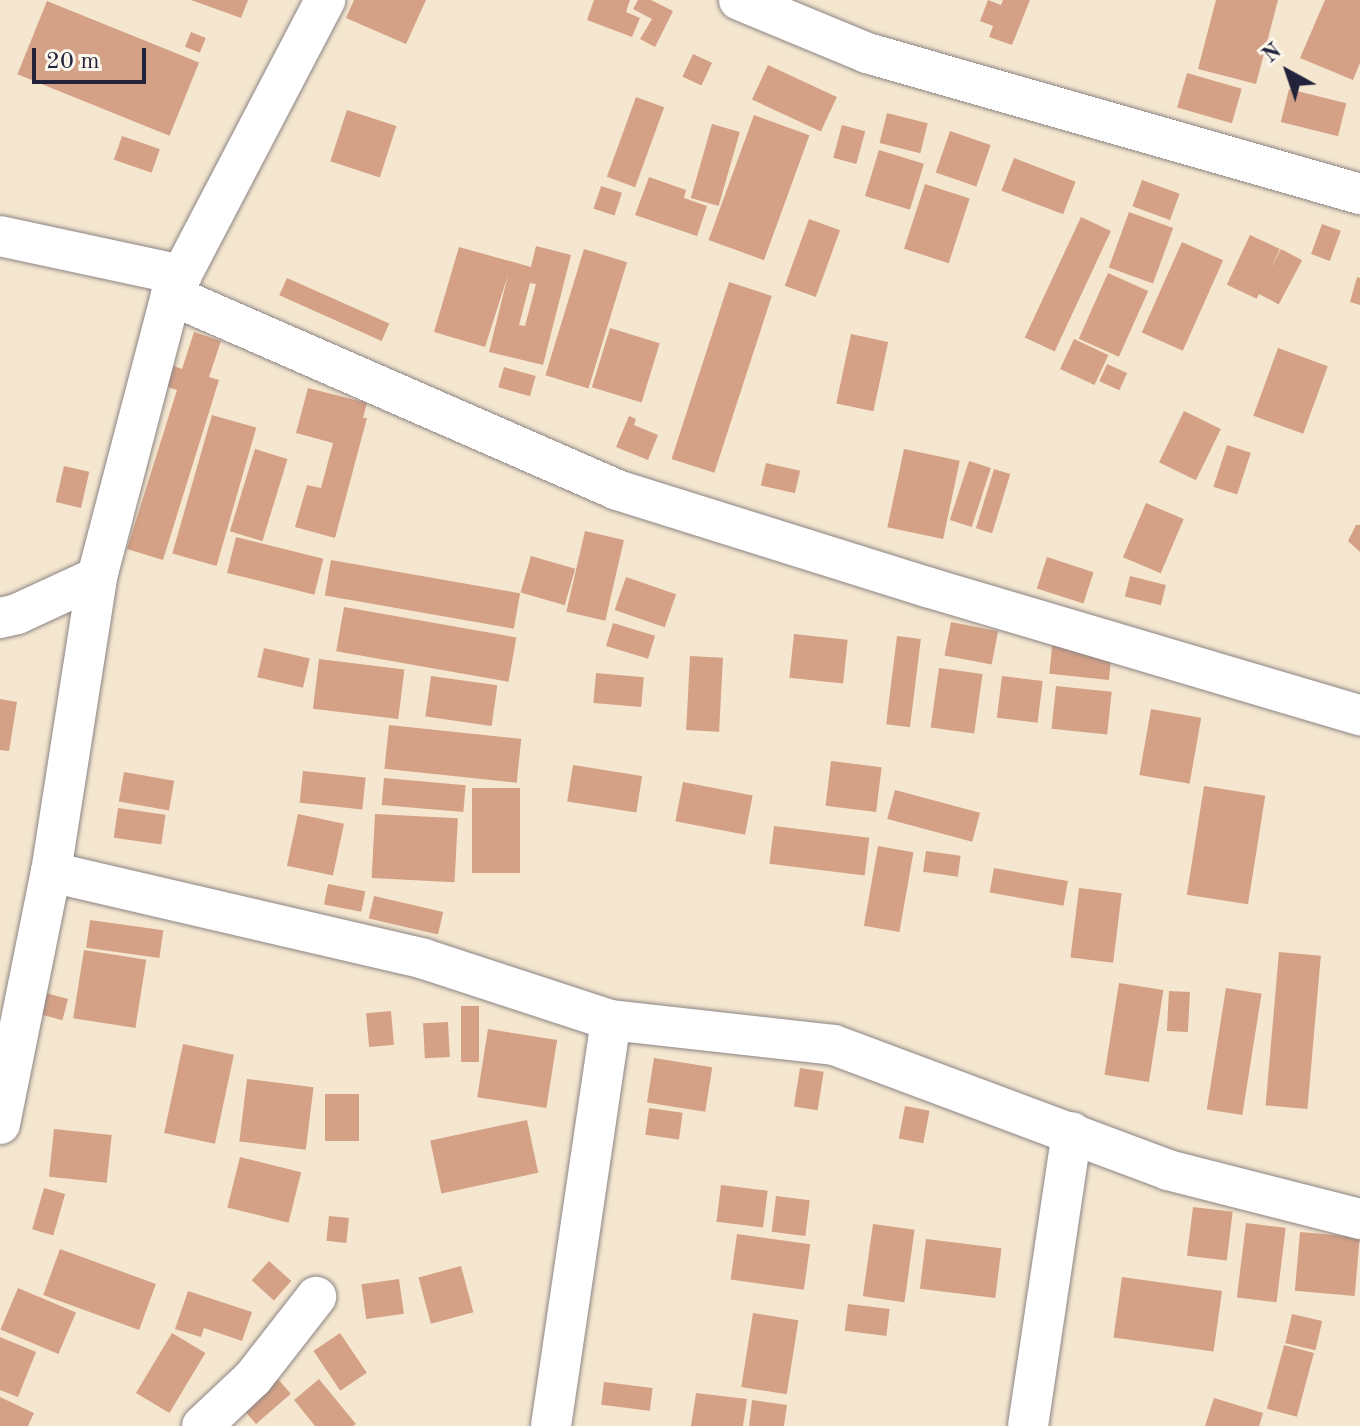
<!DOCTYPE html>
<html>
<head>
<meta charset="utf-8">
<style>
	body { margin:0 }
	#map { position:relative; width:1360px; height:1426px; overflow:hidden; background:#f5e7cf; font-family:"Old Standard TT",serif }
	div>[style] { position:absolute }
	[style*='--x'] { left:calc(var(--x)*1px); top:calc(var(--y)*1px); width:calc(var(--w)*1px); rotate:calc(var(--a)*1deg) }
	.building>* { inset:0; background:#d4a186; transform-origin:0 0 }
	.roads { filter:drop-shadow(0 0 2px #8c8485) drop-shadow(0 0 2px #8c8485) }
	.street>* { height:40px; margin:-20px; padding:0 20px; transform-origin:20px; border-radius:20px; background:#fff }
	span { translate:-50% -50%; white-space:nowrap; text-align:center; line-height:1.15; -webkit-text-stroke:6px #fbf7ec; paint-order:stroke }
	.north { position:absolute; left:1248px; top:32px; width:80px; height:80px; -webkit-text-stroke:6px #fbf7ec; paint-order:stroke; rotate:320deg; font-size:22px; font-weight:700; line-height:32px; text-align:center; color:#22223b }
	.north::after { content:''; display:block; margin:auto; width:28px; height:36px; background:#22223b; clip-path:polygon(50% 0,100% 100%,50% 72%,0 100%) }
	.scale { position:absolute; left:32px; top:48px; width:114px; height:36px; box-sizing:border-box; border:4px solid #22223b; border-top:0; padding-left:10px; font-size:24px; line-height:28px; white-space:nowrap; color:#22223b; -webkit-text-stroke:6px #fbf7ec; paint-order:stroke }
</style>
</head>
<body>
<div id="map">
	<div class="building">
		<i style="clip-path:polygon(191px 0,248px 0,241px 18px)"></i>
		<i style="clip-path:polygon(354px 0,426px 0,406px 44px,346px 18px)"></i>
		<i style="clip-path:polygon(594px 0,630px 0,626px 12px,640px 18px,632px 37px,587px 20px)"></i>
		<i style="clip-path:polygon(638px 0,651px 0,673px 11px,655px 47px,640px 39px,652px 19px,633px 9px)"></i>
		<i style="clip-path:polygon(988px 0,1001px 5px,1003px 0,1030px 0,1012px 45px,989px 37px,993px 26px,980px 21px)"></i>
		<i style="clip-path:polygon(1216px 0,1278px 0,1256px 84px,1198px 69px)"></i>
		<i style="clip-path:polygon(1325px 0,1360px 0,1360px 63px,1353px 80px,1300px 58px)"></i>
		<i style="left:47px;top:1px;width:164px;height:79px;rotate:22deg"></i>
		<i style="left:191px;top:32px;width:16px;height:16px;rotate:22deg"></i>
		<i style="left:693px;top:54px;width:21px;height:25px;rotate:25deg"></i>
		<i style="left:768px;top:65px;width:76px;height:38px;rotate:25deg"></i>
		<i style="left:1187px;top:73px;width:57px;height:36px;rotate:16deg"></i>
		<i style="left:1289px;top:89px;width:59px;height:34px;rotate:14deg"></i>
		<i style="left:636px;top:97px;width:30px;height:85px;rotate:20deg"></i>
		<i style="left:347px;top:110px;width:52px;height:54px;rotate:18deg"></i>
		<i style="left:887px;top:113px;width:42px;height:31px;rotate:14deg"></i>
		<i style="left:754px;top:115px;width:59px;height:133px;rotate:20deg"></i>
		<i style="left:712px;top:124px;width:29px;height:77px;rotate:16deg"></i>
		<i style="left:842px;top:125px;width:24px;height:34px;rotate:15deg"></i>
		<i style="left:950px;top:131px;width:43px;height:44px;rotate:19deg"></i>
		<i style="left:122px;top:136px;width:40px;height:25px;rotate:19deg"></i>
		<i style="left:879px;top:150px;width:47px;height:48px;rotate:17deg"></i>
		<i style="left:1014px;top:158px;width:66px;height:35px;rotate:21deg"></i>
		<i style="clip-path:polygon(649px 177px,686px 190px,684px 198px,707px 206px,697px 236px,635px 215px)"></i>
		<i style="left:1142px;top:180px;width:40px;height:28px;rotate:20deg"></i>
		<i style="left:925px;top:184px;width:47px;height:68px;rotate:18deg"></i>
		<i style="left:601px;top:186px;width:22px;height:24px;rotate:18deg"></i>
		<i style="left:1129px;top:212px;width:47px;height:59px;rotate:20deg"></i>
		<i style="left:1081px;top:217px;width:33px;height:133px;rotate:25deg"></i>
		<i style="left:809px;top:219px;width:33px;height:71px;rotate:20deg"></i>
		<i style="left:1322px;top:224px;width:20px;height:32px;rotate:20deg"></i>
		<i style="left:1250px;top:235px;width:33px;height:55px;rotate:25deg"></i>
		<i style="left:1182px;top:242px;width:45px;height:99px;rotate:24deg"></i>
		<i style="clip-path:polygon(evenodd,536px 246px,571px 255px,543px 365px,489px 352px,508px 275px,485px 347px,434px 332px,459px 247px,531px 267px,536px 246px,530px 283px,536px 284px,525px 326px,519px 325px,530px 283px)"></i>
		<i style="left:584px;top:249px;width:45px;height:132px;rotate:17deg"></i>
		<i style="left:1281px;top:249px;width:24px;height:50px;rotate:28deg"></i>
		<i style="left:1108px;top:273px;width:44px;height:72px;rotate:24deg"></i>
		<i style="clip-path:polygon(1357px 277px,1360px 278px,1360px 305px,1350px 302px)"></i>
		<i style="left:287px;top:278px;width:112px;height:19px;rotate:24deg"></i>
		<i style="left:729px;top:282px;width:45px;height:186px;rotate:18deg"></i>
		<i style="left:610px;top:328px;width:52px;height:62px;rotate:17deg"></i>
		<i style="clip-path:polygon(194px 332px,221px 341px,209px 377px,219px 380px,163px 560px,127px 549px,177px 390px,167px 387px,174px 366px,182px 369px)"></i>
		<i style="left:851px;top:334px;width:38px;height:71px;rotate:12deg"></i>
		<i style="left:1074px;top:339px;width:38px;height:33px;rotate:25deg"></i>
		<i style="left:1278px;top:348px;width:53px;height:72px;rotate:20deg"></i>
		<i style="left:1107px;top:364px;width:22px;height:19px;rotate:24deg"></i>
		<i style="left:504px;top:367px;width:33px;height:21px;rotate:16deg"></i>
		<i style="clip-path:polygon(308px 388px,367px 403px,363px 418px,367px 418px,335px 538px,295px 527px,307px 485px,321px 488px,333px 443px,296px 433px)"></i>
		<i style="left:1184px;top:411px;width:41px;height:57px;rotate:26deg"></i>
		<i style="left:212px;top:415px;width:46px;height:144px;rotate:16deg"></i>
		<i style="clip-path:polygon(629px 416px,636px 419px,634px 425px,658px 435px,648px 460px,616px 447px)"></i>
		<i style="left:1227px;top:445px;width:25px;height:44px;rotate:18deg"></i>
		<i style="left:255px;top:449px;width:34px;height:86px;rotate:17deg"></i>
		<i style="left:904px;top:449px;width:57px;height:80px;rotate:12deg"></i>
		<i style="left:969px;top:461px;width:23px;height:62px;rotate:18deg"></i>
		<i style="left:766px;top:463px;width:35px;height:23px;rotate:13deg"></i>
		<i style="left:64px;top:466px;width:26px;height:37px;rotate:13deg"></i>
		<i style="left:994px;top:469px;width:17px;height:62px;rotate:17deg"></i>
		<i style="left:1146px;top:503px;width:41px;height:59px;rotate:23deg"></i>
		<i style="clip-path:polygon(1356px 525px,1360px 525px,1360px 552px,1348px 541px)"></i>
		<i style="left:585px;top:531px;width:40px;height:83px;rotate:13deg"></i>
		<i style="left:236px;top:537px;width:90px;height:37px;rotate:14deg"></i>
		<i style="left:531px;top:556px;width:46px;height:38px;rotate:16deg"></i>
		<i style="left:1047px;top:557px;width:49px;height:33px;rotate:18deg"></i>
		<i style="left:331px;top:560px;width:192px;height:36px;rotate:10deg"></i>
		<i style="left:1130px;top:576px;width:37px;height:21px;rotate:14deg"></i>
		<i style="left:626px;top:577px;width:53px;height:35px;rotate:19deg"></i>
		<i style="left:344px;top:607px;width:175px;height:45px;rotate:10deg"></i>
		<i style="left:951px;top:622px;width:48px;height:34px;rotate:11deg"></i>
		<i style="left:613px;top:623px;width:44px;height:24px;rotate:17deg"></i>
		<i style="left:794px;top:634px;width:54px;height:44px;rotate:6deg"></i>
		<i style="left:897px;top:636px;width:24px;height:89px;rotate:7deg"></i>
		<i style="left:1053px;top:638px;width:60px;height:36px;rotate:6deg"></i>
		<i style="left:264px;top:648px;width:47px;height:30px;rotate:13deg"></i>
		<i style="left:690px;top:656px;width:33px;height:74px;rotate:3deg"></i>
		<i style="left:319px;top:659px;width:86px;height:50px;rotate:7deg"></i>
		<i style="left:939px;top:668px;width:44px;height:60px;rotate:8deg"></i>
		<i style="left:596px;top:673px;width:48px;height:30px;rotate:5deg"></i>
		<i style="left:431px;top:676px;width:67px;height:41px;rotate:8deg"></i>
		<i style="left:1002px;top:676px;width:41px;height:42px;rotate:7deg"></i>
		<i style="left:1056px;top:686px;width:56px;height:43px;rotate:6deg"></i>
		<i style="clip-path:polygon(0 699px,17px 702px,9px 751px,0 750px)"></i>
		<i style="left:1151px;top:709px;width:51px;height:67px;rotate:10deg"></i>
		<i style="left:389px;top:725px;width:133px;height:44px;rotate:6deg"></i>
		<i style="left:831px;top:761px;width:51px;height:45px;rotate:7deg"></i>
		<i style="left:573px;top:765px;width:70px;height:37px;rotate:9deg"></i>
		<i style="left:303px;top:771px;width:63px;height:32px;rotate:6deg"></i>
		<i style="left:124px;top:772px;width:51px;height:30px;rotate:10deg"></i>
		<i style="left:384px;top:778px;width:82px;height:27px;rotate:5deg"></i>
		<i style="left:683px;top:782px;width:71px;height:40px;rotate:11deg"></i>
		<i style="left:1204px;top:786px;width:62px;height:110px;rotate:9deg"></i>
		<i style="left:472px;top:788px;width:48px;height:85px"></i>
		<i style="left:895px;top:790px;width:88px;height:30px;rotate:15deg"></i>
		<i style="left:118px;top:808px;width:48px;height:30px;rotate:8deg"></i>
		<i style="left:298px;top:814px;width:47px;height:53px;rotate:12deg"></i>
		<i style="left:375px;top:814px;width:83px;height:64px;rotate:3deg"></i>
		<i style="left:774px;top:826px;width:96px;height:38px;rotate:7deg"></i>
		<i style="left:878px;top:846px;width:36px;height:81px;rotate:10deg"></i>
		<i style="left:926px;top:851px;width:35px;height:21px;rotate:8deg"></i>
		<i style="left:994px;top:868px;width:75px;height:25px;rotate:10deg"></i>
		<i style="left:328px;top:884px;width:38px;height:21px;rotate:11deg"></i>
		<i style="left:1079px;top:888px;width:43px;height:70px;rotate:7deg"></i>
		<i style="left:374px;top:896px;width:71px;height:23px;rotate:13deg"></i>
		<i style="left:90px;top:920px;width:74px;height:28px;rotate:8deg"></i>
		<i style="left:84px;top:950px;width:63px;height:69px;rotate:9deg"></i>
		<i style="left:1279px;top:952px;width:42px;height:154px;rotate:5deg"></i>
		<i style="left:1119px;top:983px;width:45px;height:93px;rotate:9deg"></i>
		<i style="left:1226px;top:988px;width:36px;height:123px;rotate:9deg"></i>
		<i style="left:1169px;top:991px;width:21px;height:40px;rotate:3deg"></i>
		<i style="left:42px;top:992px;width:27px;height:22px;rotate:15deg"></i>
		<i style="left:461px;top:1006px;width:18px;height:56px"></i>
		<i style="left:391px;top:1011px;width:34px;height:25px;rotate:85deg"></i>
		<i style="left:448px;top:1022px;width:35px;height:25px;rotate:87deg"></i>
		<i style="left:488px;top:1029px;width:70px;height:69px;rotate:9deg"></i>
		<i style="left:183px;top:1044px;width:52px;height:91px;rotate:12deg"></i>
		<i style="left:654px;top:1058px;width:59px;height:45px;rotate:9deg"></i>
		<i style="left:800px;top:1068px;width:24px;height:39px;rotate:9deg"></i>
		<i style="left:247px;top:1079px;width:67px;height:63px;rotate:7deg"></i>
		<i style="left:325px;top:1094px;width:34px;height:47px"></i>
		<i style="left:905px;top:1106px;width:25px;height:33px;rotate:11deg"></i>
		<i style="left:649px;top:1108px;width:34px;height:27px;rotate:8deg"></i>
		<i style="left:527px;top:1120px;width:54px;height:99px;rotate:78deg"></i>
		<i style="left:54px;top:1129px;width:58px;height:48px;rotate:6deg"></i>
		<i style="left:240px;top:1157px;width:63px;height:52px;rotate:14deg"></i>
		<i style="left:721px;top:1185px;width:47px;height:37px;rotate:7deg"></i>
		<i style="left:44px;top:1188px;width:22px;height:43px;rotate:16deg"></i>
		<i style="left:776px;top:1196px;width:34px;height:36px;rotate:7deg"></i>
		<i style="left:1193px;top:1207px;width:40px;height:49px;rotate:7deg"></i>
		<i style="left:329px;top:1216px;width:20px;height:25px;rotate:6deg"></i>
		<i style="left:1246px;top:1223px;width:40px;height:75px;rotate:7deg"></i>
		<i style="left:873px;top:1224px;width:42px;height:73px;rotate:8deg"></i>
		<i style="left:1300px;top:1232px;width:60px;height:59px;rotate:5deg"></i>
		<i style="left:737px;top:1234px;width:74px;height:46px;rotate:8deg"></i>
		<i style="left:926px;top:1239px;width:76px;height:50px;rotate:7deg"></i>
		<i style="left:60px;top:1249px;width:102px;height:49px;rotate:20deg"></i>
		<i style="left:269px;top:1261px;width:30px;height:26px;rotate:42deg"></i>
		<i style="left:461px;top:1266px;width:48px;height:44px;rotate:75deg"></i>
		<i style="left:1122px;top:1277px;width:101px;height:61px;rotate:8deg"></i>
		<i style="left:399px;top:1279px;width:35px;height:38px;rotate:82deg"></i>
		<i style="left:18px;top:1288px;width:63px;height:45px;rotate:23deg"></i>
		<i style="clip-path:polygon(188px 1291px,252px 1312px,242px 1341px,204px 1328px,201px 1337px,175px 1329px)"></i>
		<i style="left:848px;top:1304px;width:42px;height:27px;rotate:7deg"></i>
		<i style="left:753px;top:1313px;width:46px;height:75px;rotate:9deg"></i>
		<i style="left:1292px;top:1314px;width:31px;height:30px;rotate:13deg"></i>
		<i style="left:172px;top:1333px;width:39px;height:70px;rotate:31deg"></i>
		<i style="left:340px;top:1333px;width:48px;height:32px;rotate:56deg"></i>
		<i style="clip-path:polygon(0 1337px,36px 1352px,18px 1397px,0 1390px)"></i>
		<i style="left:1284px;top:1345px;width:31px;height:66px;rotate:15deg"></i>
		<i style="left:277px;top:1378px;width:21px;height:46px;rotate:49deg"></i>
		<i style="clip-path:polygon(319px 1379px,356px 1424px,353px 1426px,315px 1426px,294px 1400px)"></i>
		<i style="left:604px;top:1382px;width:49px;height:23px;rotate:7deg"></i>
		<i style="clip-path:polygon(696px 1393px,747px 1399px,743px 1426px,691px 1426px)"></i>
		<i style="clip-path:polygon(0 1397px,34px 1413px,28px 1426px,0 1426px)"></i>
		<i style="clip-path:polygon(1214px 1398px,1263px 1413px,1259px 1426px,1205px 1426px)"></i>
		<i style="clip-path:polygon(752px 1400px,787px 1405px,784px 1426px,749px 1426px)"></i>
	</div>
	<div class="roads">
		<div class="street">
			<i style="--x:739;--y:0;--w:139;--a:22.5"></i>
			<i style="--x:867;--y:53;--w:513;--a:15.96"></i>
			<i style="--x:0;--y:236;--w:186;--a:12.1"></i>
			<i style="--x:171;--y:295;--w:487;--a:23.6"></i>
			<i style="--x:617;--y:490;--w:325;--a:17.4"></i>
			<i style="--x:927;--y:587;--w:452;--a:16.5"></i>
			<i style="--x:0;--y:618;--w:17;--a:-13"></i>
			<i style="--x:17;--y:614;--w:88;--a:-24.8"></i>
			<i style="--x:51;--y:872;--w:383;--a:13.1"></i>
			<i style="--x:424;--y:959;--w:197;--a:18.1"></i>
			<i style="--x:611;--y:1020;--w:224;--a:6.4"></i>
			<i style="--x:834;--y:1045;--w:357;--a:20.5"></i>
			<i style="--x:1168;--y:1170;--w:198;--a:14.3"></i>
			<i style="--x:0;--y:1124;--w:257;--a:-78.6"></i>
			<i style="--x:51;--y:872;--w:299;--a:-81.1"></i>
			<i style="--x:97;--y:577;--w:292;--a:-75.3"></i>
			<i style="--x:171;--y:295;--w:333;--a:-62.4"></i>
			<i style="--x:202;--y:1426;--w:70;--a:-43.3"></i>
			<i style="--x:253;--y:1378;--w:103;--a:-52.1"></i>
			<i style="--x:551;--y:1426;--w:410;--a:-81.6"></i>
			<i style="--x:1028;--y:1426;--w:297;--a:-81.5"></i>
		</div>
	</div>
	<div class="north">N</div>
	<div class="scale">20 m</div>
</div>
</body>
</html>
